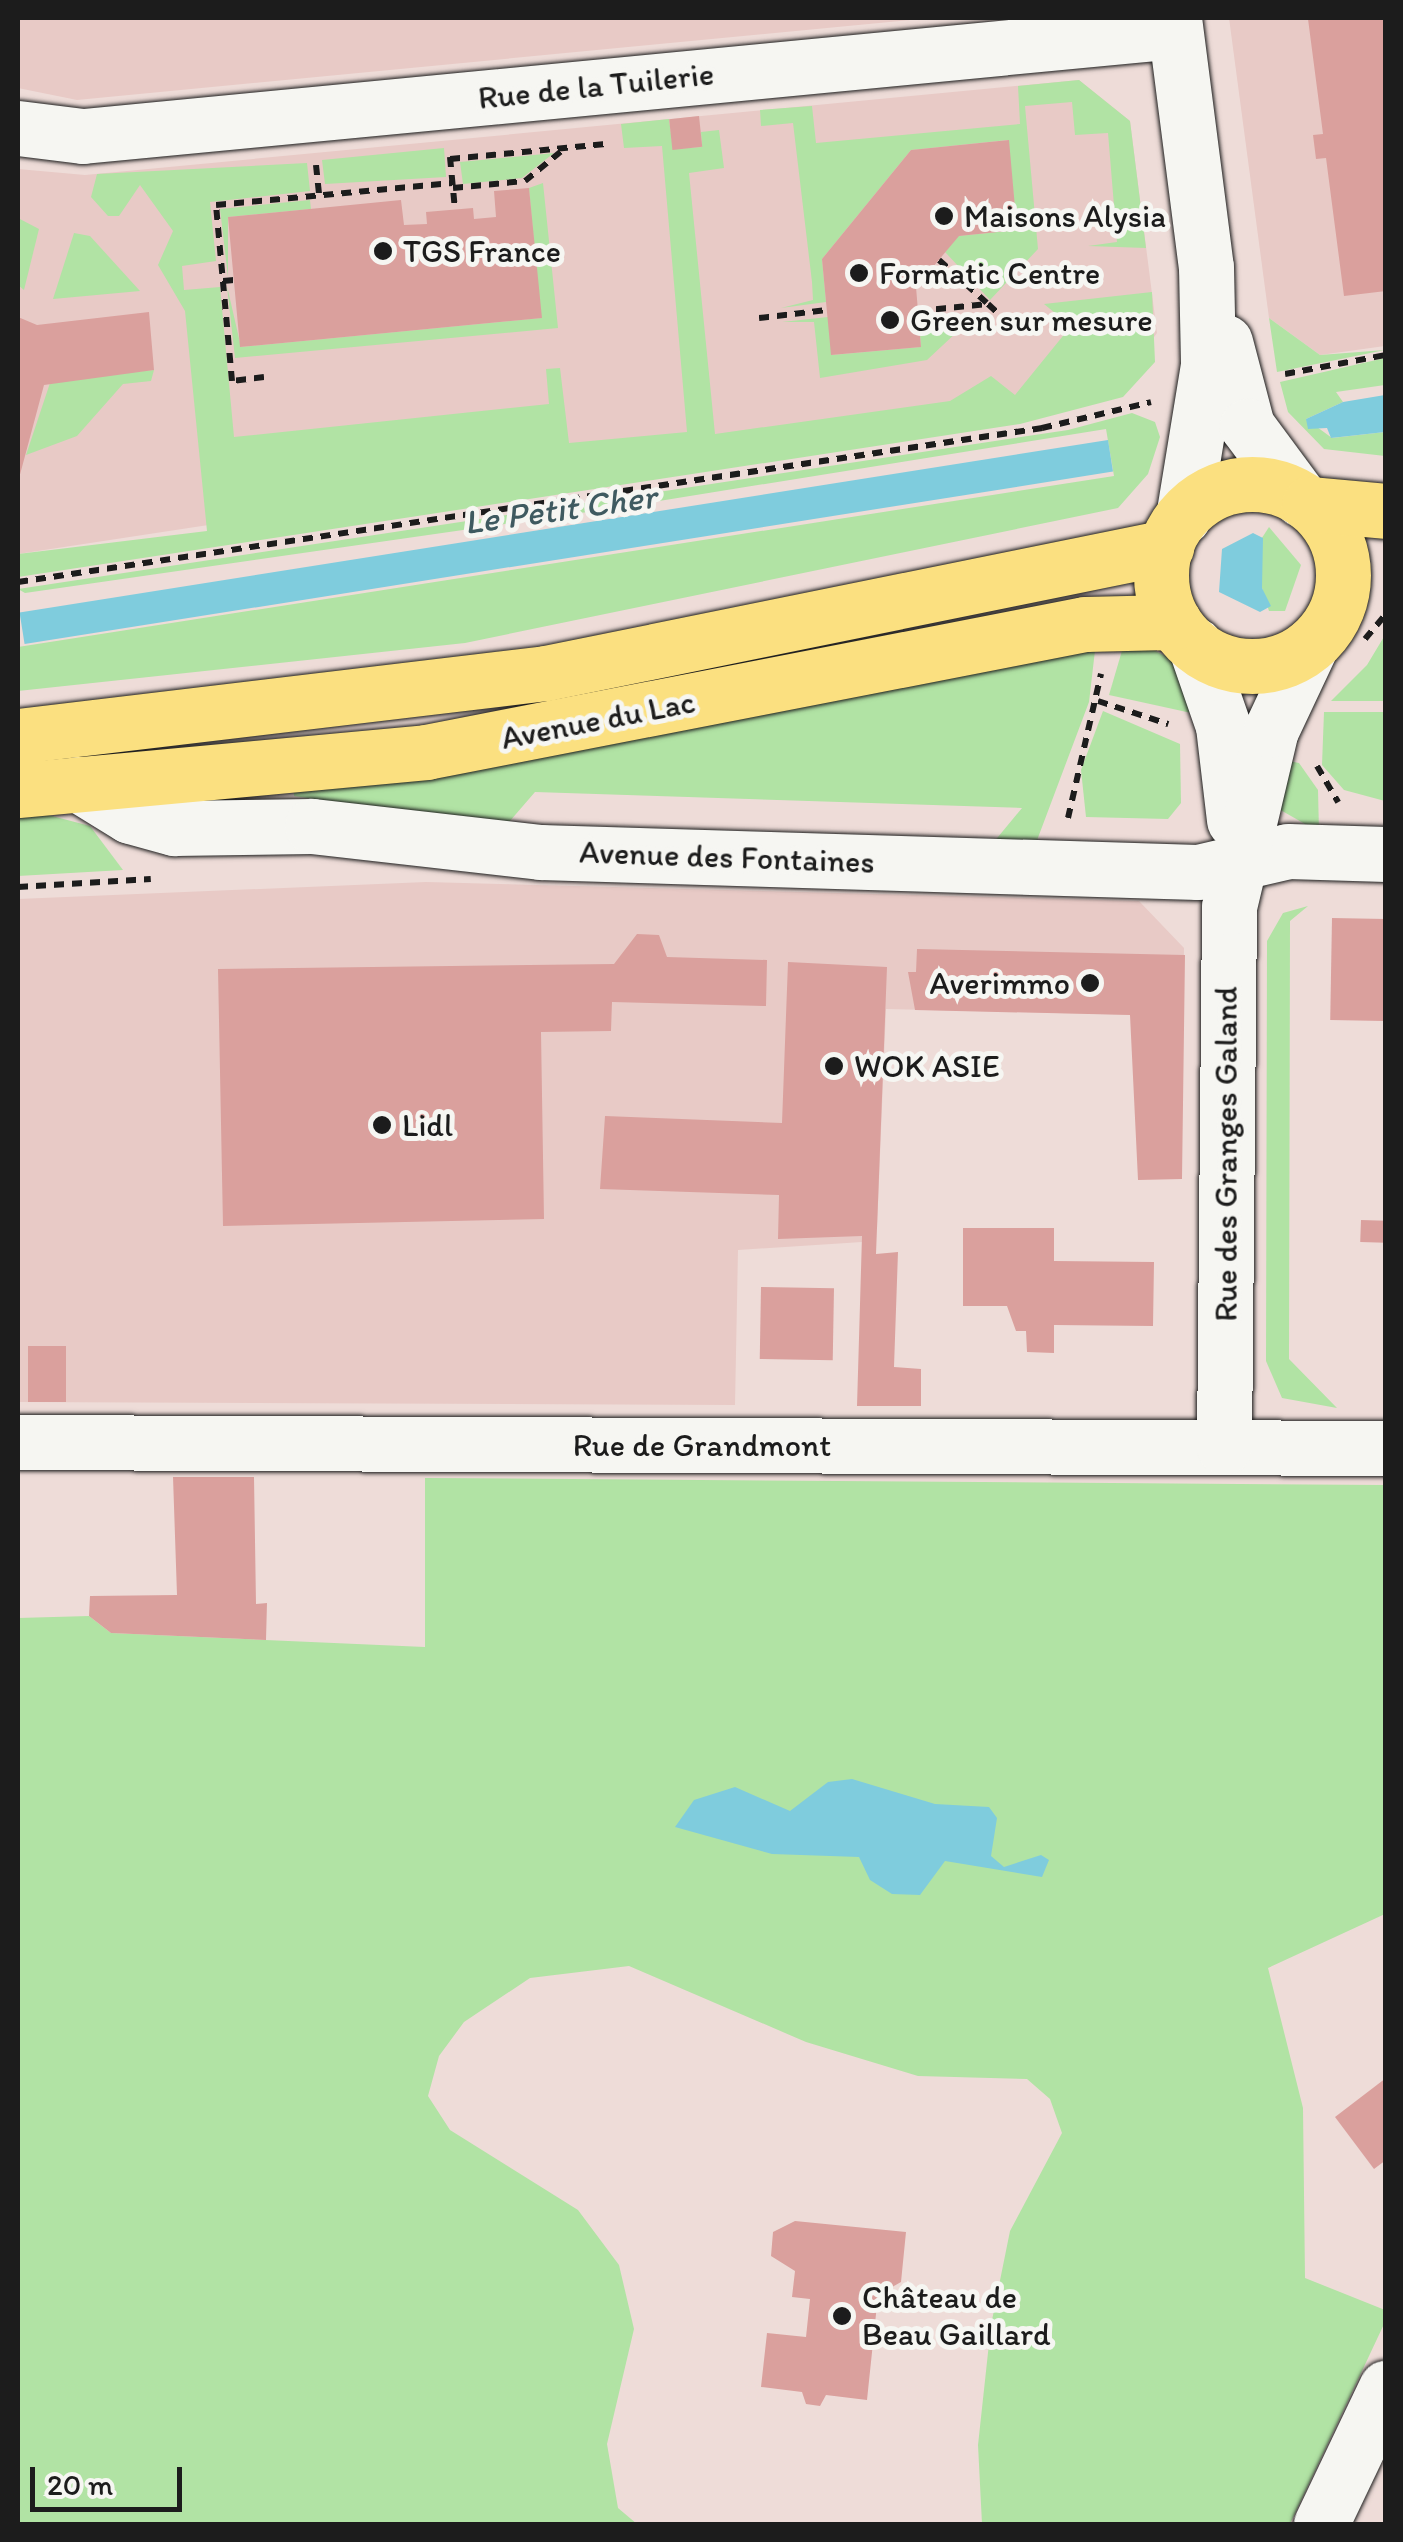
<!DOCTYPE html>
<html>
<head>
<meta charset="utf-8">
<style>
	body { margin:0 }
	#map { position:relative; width:1403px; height:2542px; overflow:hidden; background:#eedcd8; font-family:Itim,sans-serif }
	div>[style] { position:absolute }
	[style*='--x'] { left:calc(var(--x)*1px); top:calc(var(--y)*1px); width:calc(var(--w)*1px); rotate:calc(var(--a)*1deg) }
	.built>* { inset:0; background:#e8cac6 }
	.green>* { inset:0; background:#b1e3a4 }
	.water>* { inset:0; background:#7fccdd; transform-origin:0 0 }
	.building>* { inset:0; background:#daa09d; transform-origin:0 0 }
	.path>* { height:6px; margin-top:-3px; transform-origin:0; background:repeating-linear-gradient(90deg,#1c1c1c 0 10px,transparent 0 18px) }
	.roads { filter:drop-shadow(0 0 2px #1c1c1c) drop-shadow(0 0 2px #1c1c1c) }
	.street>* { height:55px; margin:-27.5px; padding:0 27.5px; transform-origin:27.5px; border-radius:27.5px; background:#f6f6f2 }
	.secondary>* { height:55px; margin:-27.5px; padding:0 27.5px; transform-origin:27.5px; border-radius:27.5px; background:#f6f6f2 }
	.primary>* { height:55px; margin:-27.5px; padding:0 27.5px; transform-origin:27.5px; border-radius:27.5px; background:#fbe080 }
	.primary>.ring { margin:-27.5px; padding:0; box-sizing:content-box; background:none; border:55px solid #fbe080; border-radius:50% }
	.dots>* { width:28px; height:28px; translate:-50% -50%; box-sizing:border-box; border:5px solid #f6f6f2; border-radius:50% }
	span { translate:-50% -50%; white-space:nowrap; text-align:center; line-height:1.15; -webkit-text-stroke:10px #f6f6f2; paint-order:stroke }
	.street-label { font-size:32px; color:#1c1c1c }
	.poi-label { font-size:32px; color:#1c1c1c }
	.left { translate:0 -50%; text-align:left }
	.right { translate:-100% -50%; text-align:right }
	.water-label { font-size:35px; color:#3f5a60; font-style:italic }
	.frame { position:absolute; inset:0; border:20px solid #1c1c1c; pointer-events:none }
	.scale { position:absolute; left:30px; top:2467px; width:152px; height:45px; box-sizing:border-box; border:5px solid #1c1c1c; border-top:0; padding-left:12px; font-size:30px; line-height:35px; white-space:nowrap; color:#1c1c1c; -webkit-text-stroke:8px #f6f6f2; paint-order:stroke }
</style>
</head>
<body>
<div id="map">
	<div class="built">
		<i style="clip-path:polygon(18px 18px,931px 18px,77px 100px,18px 88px)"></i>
		<i style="clip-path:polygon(1229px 18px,1385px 18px,1385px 346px,1320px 355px,1269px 318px)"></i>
		<i style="clip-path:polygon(1079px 80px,1130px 121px,1157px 333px,1118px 386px,18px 554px,18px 169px,85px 175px)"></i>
		<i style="clip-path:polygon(426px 882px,1139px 901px,1184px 948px,1183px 1016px,886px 1009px,877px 1229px,862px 1229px,862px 1242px,738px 1250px,735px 1405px,18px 1402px,18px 899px)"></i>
	</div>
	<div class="green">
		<i style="clip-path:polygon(1079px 80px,1130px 121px,1146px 248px,1088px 246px,1117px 242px,1108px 133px,1075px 135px,1072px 102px,1025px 106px,1038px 249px,990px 300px,945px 252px,958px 236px,1017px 230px,1008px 140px,911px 150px,822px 259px,826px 302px,781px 308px,813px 300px,812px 282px,793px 123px,761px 126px,760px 110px,812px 106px,816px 143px,1020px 124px,1018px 86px)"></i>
		<i style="clip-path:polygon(669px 119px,673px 149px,702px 147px,701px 132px,719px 130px,724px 168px,689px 173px,715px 434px,950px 401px,991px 376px,1015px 395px,1071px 326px,1044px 304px,1152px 292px,1155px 362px,1123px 397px,1020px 424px,18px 577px,18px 554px,207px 531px,185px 311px,158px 265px,173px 231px,140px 185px,119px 216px,108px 216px,91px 197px,97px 174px,307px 163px,310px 191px,210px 202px,216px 261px,182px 266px,184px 290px,220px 287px,234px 437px,549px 404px,546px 369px,560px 368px,569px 443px,687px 432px,662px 146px,624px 148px,621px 124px)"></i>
		<i style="clip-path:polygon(444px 148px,446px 177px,325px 184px,322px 160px)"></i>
		<i style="clip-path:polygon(554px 153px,522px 178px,463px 184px,460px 162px)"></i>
		<i style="clip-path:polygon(543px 183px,558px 328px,235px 358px,227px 286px,241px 347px,541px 318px,529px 188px)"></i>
		<i style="clip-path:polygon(310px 200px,311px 209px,228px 217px,228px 277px,220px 209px)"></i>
		<i style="clip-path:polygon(18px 218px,39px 229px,24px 290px,18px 285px)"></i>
		<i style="clip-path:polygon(74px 233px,90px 236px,140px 291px,53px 299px)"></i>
		<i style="clip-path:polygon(828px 317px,832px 355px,921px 347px,919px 322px,973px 317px,927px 360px,820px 378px,814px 322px,782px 322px)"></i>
		<i style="clip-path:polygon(1269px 318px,1320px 355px,1385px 350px,1277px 372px)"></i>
		<i style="clip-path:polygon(1385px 358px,1385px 385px,1336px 392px,1343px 402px,1306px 419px,1332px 438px,1385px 432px,1385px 456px,1324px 449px,1288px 412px,1280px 382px)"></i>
		<i style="clip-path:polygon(154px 370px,151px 381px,123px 384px,77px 436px,26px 455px,51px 380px)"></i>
		<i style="clip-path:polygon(1132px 413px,1155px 422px,1160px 437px,1148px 474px,1118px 508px,465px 643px,18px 691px,18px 647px,1114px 476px,1106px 429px,622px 507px,25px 593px,18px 589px,1068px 430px)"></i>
		<i style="clip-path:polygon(1269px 527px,1301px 565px,1285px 611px,1269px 611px,1262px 588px,1258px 544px)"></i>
		<i style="clip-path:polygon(1385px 635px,1385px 701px,1331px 701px,1367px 665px)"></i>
		<i style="clip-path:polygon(1126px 637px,1174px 660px,1205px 716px,1109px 695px)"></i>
		<i style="clip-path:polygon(1096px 642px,1089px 702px,1036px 843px,993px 843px,1022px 808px,535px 792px,504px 828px,294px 796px,293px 782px)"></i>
		<i style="clip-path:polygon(1103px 711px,1180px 744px,1181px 803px,1168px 819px,1086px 817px,1081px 770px)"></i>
		<i style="clip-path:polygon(1324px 712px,1385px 712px,1385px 801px,1344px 790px,1322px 765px)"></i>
		<i style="clip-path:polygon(1284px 760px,1299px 763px,1318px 790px,1319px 832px,1277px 808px)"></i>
		<i style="clip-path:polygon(18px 807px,90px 826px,123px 870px,18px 876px)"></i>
		<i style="clip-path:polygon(1308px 906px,1290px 921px,1289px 1359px,1337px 1408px,1282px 1398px,1266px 1361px,1267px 941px,1283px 913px)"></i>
		<i style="clip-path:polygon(425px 1478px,1385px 1485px,1385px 1914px,1268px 1968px,1303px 2108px,1305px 2278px,1385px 2310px,1385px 2322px,1290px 2524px,982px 2524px,978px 2445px,991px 2325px,1010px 2231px,1062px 2133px,1050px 2099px,1027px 2079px,918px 2076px,806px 2042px,629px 1966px,530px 1978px,464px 2022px,439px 2056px,428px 2096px,450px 2130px,578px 2210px,619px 2265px,634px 2329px,607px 2444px,618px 2508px,637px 2524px,18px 2524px,18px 1618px,89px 1616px,111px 1633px,425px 1647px)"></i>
	</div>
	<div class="water">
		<i style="clip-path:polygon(1385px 395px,1385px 432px,1331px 438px,1327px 428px,1308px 429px,1306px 419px,1343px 402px)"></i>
		<i style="left:1108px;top:440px;width:32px;height:1102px;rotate:81deg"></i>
		<i style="clip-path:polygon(1253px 533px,1263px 538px,1262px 588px,1271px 606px,1260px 612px,1219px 592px,1222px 549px)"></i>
		<i style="clip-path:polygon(852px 1779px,935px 1804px,989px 1807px,997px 1818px,991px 1856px,1004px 1867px,1041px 1855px,1049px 1860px,1042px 1877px,945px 1861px,920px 1895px,892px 1894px,870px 1880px,859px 1857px,772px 1854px,675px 1827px,694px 1800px,735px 1787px,790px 1811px,828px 1782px)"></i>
	</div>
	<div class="building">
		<i style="clip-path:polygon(1386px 18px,1386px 291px,1344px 296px,1326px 158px,1316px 159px,1313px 135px,1323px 134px,1308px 19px)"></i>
		<i style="left:699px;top:116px;width:31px;height:30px;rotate:84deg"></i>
		<i style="clip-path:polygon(1009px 140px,1017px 230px,959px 236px,916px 287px,921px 347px,831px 355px,822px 259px,911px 150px)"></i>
		<i style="clip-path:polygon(529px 188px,542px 318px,240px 347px,228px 217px,401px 200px,404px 225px,427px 224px,426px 212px,473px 208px,474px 219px,496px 217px,494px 191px)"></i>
		<i style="clip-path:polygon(149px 312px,154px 370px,44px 385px,18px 482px,18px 317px,37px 325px)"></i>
		<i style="left:1332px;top:918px;width:54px;height:102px;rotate:1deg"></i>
		<i style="clip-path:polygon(637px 934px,659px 935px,667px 957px,767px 960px,766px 1006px,612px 1002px,611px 1031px,541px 1032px,544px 1219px,223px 1226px,218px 969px,614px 964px)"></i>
		<i style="clip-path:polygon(917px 949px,1185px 955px,1182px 1179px,1138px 1180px,1130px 1015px,915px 1010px,908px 972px,916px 972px)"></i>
		<i style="clip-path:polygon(788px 962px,887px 967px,876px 1254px,898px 1252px,894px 1367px,921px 1369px,921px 1406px,857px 1406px,862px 1236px,778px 1239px,779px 1195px,600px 1189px,605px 1116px,782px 1123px)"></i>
		<i style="left:1361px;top:1220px;width:25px;height:22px;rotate:2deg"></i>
		<i style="clip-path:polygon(963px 1228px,1054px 1228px,1054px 1261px,1154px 1262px,1153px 1326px,1054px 1325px,1054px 1353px,1027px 1352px,1026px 1331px,1016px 1331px,1007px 1306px,963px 1306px)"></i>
		<i style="left:761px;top:1287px;width:73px;height:72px;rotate:1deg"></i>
		<i style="left:28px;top:1346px;width:38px;height:56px"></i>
		<i style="clip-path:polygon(173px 1477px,254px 1477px,256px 1604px,267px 1603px,266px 1640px,111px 1633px,89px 1616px,90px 1596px,177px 1595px)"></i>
		<i style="clip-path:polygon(1386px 2078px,1386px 2160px,1374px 2169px,1335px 2117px)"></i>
		<i style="clip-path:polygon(795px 2221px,906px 2232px,901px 2282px,878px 2295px,867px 2400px,826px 2395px,820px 2406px,806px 2404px,802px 2392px,761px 2387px,767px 2333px,806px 2337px,810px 2299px,792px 2297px,795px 2271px,771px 2256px,773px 2232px)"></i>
	</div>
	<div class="path">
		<i style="--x:450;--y:157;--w:53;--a:84.6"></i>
		<i style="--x:450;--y:159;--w:156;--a:-5.5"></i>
		<i style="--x:316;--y:165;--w:30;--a:84"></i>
		<i style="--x:453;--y:188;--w:72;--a:-5.6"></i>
		<i style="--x:525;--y:181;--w:50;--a:-39.4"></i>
		<i style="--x:939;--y:260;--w:64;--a:41.9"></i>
		<i style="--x:223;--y:281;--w:11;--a:-5"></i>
		<i style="--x:918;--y:311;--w:70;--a:-5.7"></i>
		<i style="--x:988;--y:304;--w:34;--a:43"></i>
		<i style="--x:759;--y:318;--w:68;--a:-6.7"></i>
		<i style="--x:1285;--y:374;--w:103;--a:-10.7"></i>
		<i style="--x:264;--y:377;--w:32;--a:173"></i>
		<i style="--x:232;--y:381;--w:177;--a:-95.2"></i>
		<i style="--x:216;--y:205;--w:237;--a:-5.3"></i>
		<i style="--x:18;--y:582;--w:1036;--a:-8.55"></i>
		<i style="--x:1042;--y:428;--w:112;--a:-13.4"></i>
		<i style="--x:1365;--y:639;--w:33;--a:-50"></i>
		<i style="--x:1098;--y:701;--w:74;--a:18.2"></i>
		<i style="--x:1317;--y:766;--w:42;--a:59.7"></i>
		<i style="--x:1068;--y:818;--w:148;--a:-77.1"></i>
		<i style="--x:18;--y:887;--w:133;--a:-3.4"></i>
	</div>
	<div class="roads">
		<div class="street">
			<i style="--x:1174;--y:18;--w:251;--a:82.7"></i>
			<i style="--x:1206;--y:267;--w:98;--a:88.8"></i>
			<i style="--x:1208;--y:365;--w:154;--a:99.3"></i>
			<i style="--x:18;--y:128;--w:65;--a:7"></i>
			<i style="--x:83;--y:136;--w:1097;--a:-5.49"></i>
			<i style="--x:1225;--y:342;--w:87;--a:75.3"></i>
			<i style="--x:1247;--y:426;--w:91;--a:53.5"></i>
			<i style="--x:78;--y:784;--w:61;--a:31.6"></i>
			<i style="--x:130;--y:816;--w:46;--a:15.3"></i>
			<i style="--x:174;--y:828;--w:138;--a:-0.8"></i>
			<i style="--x:312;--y:826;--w:229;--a:6.5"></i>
			<i style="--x:540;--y:852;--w:658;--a:1.74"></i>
			<i style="--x:1198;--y:872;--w:92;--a:-13.1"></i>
			<i style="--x:1288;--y:851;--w:98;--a:1.8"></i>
			<i style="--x:1321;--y:2524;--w:151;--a:-64.5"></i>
		</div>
		<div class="secondary">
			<i style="--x:1195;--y:645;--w:86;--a:70.9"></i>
			<i style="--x:1223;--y:726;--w:95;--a:83.3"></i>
			<i style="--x:18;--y:1442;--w:1368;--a:0.25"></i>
			<i style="--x:1224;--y:1447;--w:540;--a:-89.47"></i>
			<i style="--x:1229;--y:907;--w:182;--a:-76.7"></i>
			<i style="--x:1271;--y:730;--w:94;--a:-64.8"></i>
		</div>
		<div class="primary">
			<i class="ring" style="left:1161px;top:484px;width:127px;height:127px"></i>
			<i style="--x:1309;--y:504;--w:77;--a:5.2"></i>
			<i style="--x:18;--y:736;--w:532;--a:-6.8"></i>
			<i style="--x:546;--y:673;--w:633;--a:-11.49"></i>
			<i style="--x:18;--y:790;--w:410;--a:-5.3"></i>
			<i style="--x:426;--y:752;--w:671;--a:-10.99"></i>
			<i style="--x:1085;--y:624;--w:89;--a:-1.3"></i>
		</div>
	</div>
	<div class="dots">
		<i style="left:944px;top:216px;background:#1c1c1c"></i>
		<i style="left:383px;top:251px;background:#1c1c1c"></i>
		<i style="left:859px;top:273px;background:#1c1c1c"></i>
		<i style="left:890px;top:320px;background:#1c1c1c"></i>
		<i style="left:1090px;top:983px;background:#1c1c1c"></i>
		<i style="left:834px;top:1066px;background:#1c1c1c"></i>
		<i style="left:382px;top:1125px;background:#1c1c1c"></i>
		<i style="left:842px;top:2316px;background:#1c1c1c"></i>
	</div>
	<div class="street-label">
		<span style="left:596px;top:86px;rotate:-6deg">Rue de la Tuilerie</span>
		<span style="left:598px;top:720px;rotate:-11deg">Avenue du Lac</span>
		<span style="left:727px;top:857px;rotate:2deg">Avenue des Fontaines</span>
		<span style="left:1226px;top:1154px;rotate:-90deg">Rue des Granges Galand</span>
		<span style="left:702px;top:1445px">Rue de Grandmont</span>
	</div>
	<div class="poi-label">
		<span class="left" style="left:964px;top:216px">Maisons Alysia</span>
		<span class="left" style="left:403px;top:251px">TGS France</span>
		<span class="left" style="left:879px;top:273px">Formatic Centre</span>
		<span class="left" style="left:910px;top:320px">Green sur mesure</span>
		<span class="right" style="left:1070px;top:983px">Averimmo</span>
		<span class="left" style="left:854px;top:1066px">WOK ASIE</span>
		<span class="left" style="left:402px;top:1125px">Lidl</span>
		<span class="left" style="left:862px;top:2316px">Château de<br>Beau Gaillard</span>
	</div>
	<div class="water-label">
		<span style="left:560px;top:509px;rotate:-8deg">Le Petit Cher</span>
	</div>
	<div class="frame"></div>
	<div class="scale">20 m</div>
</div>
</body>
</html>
